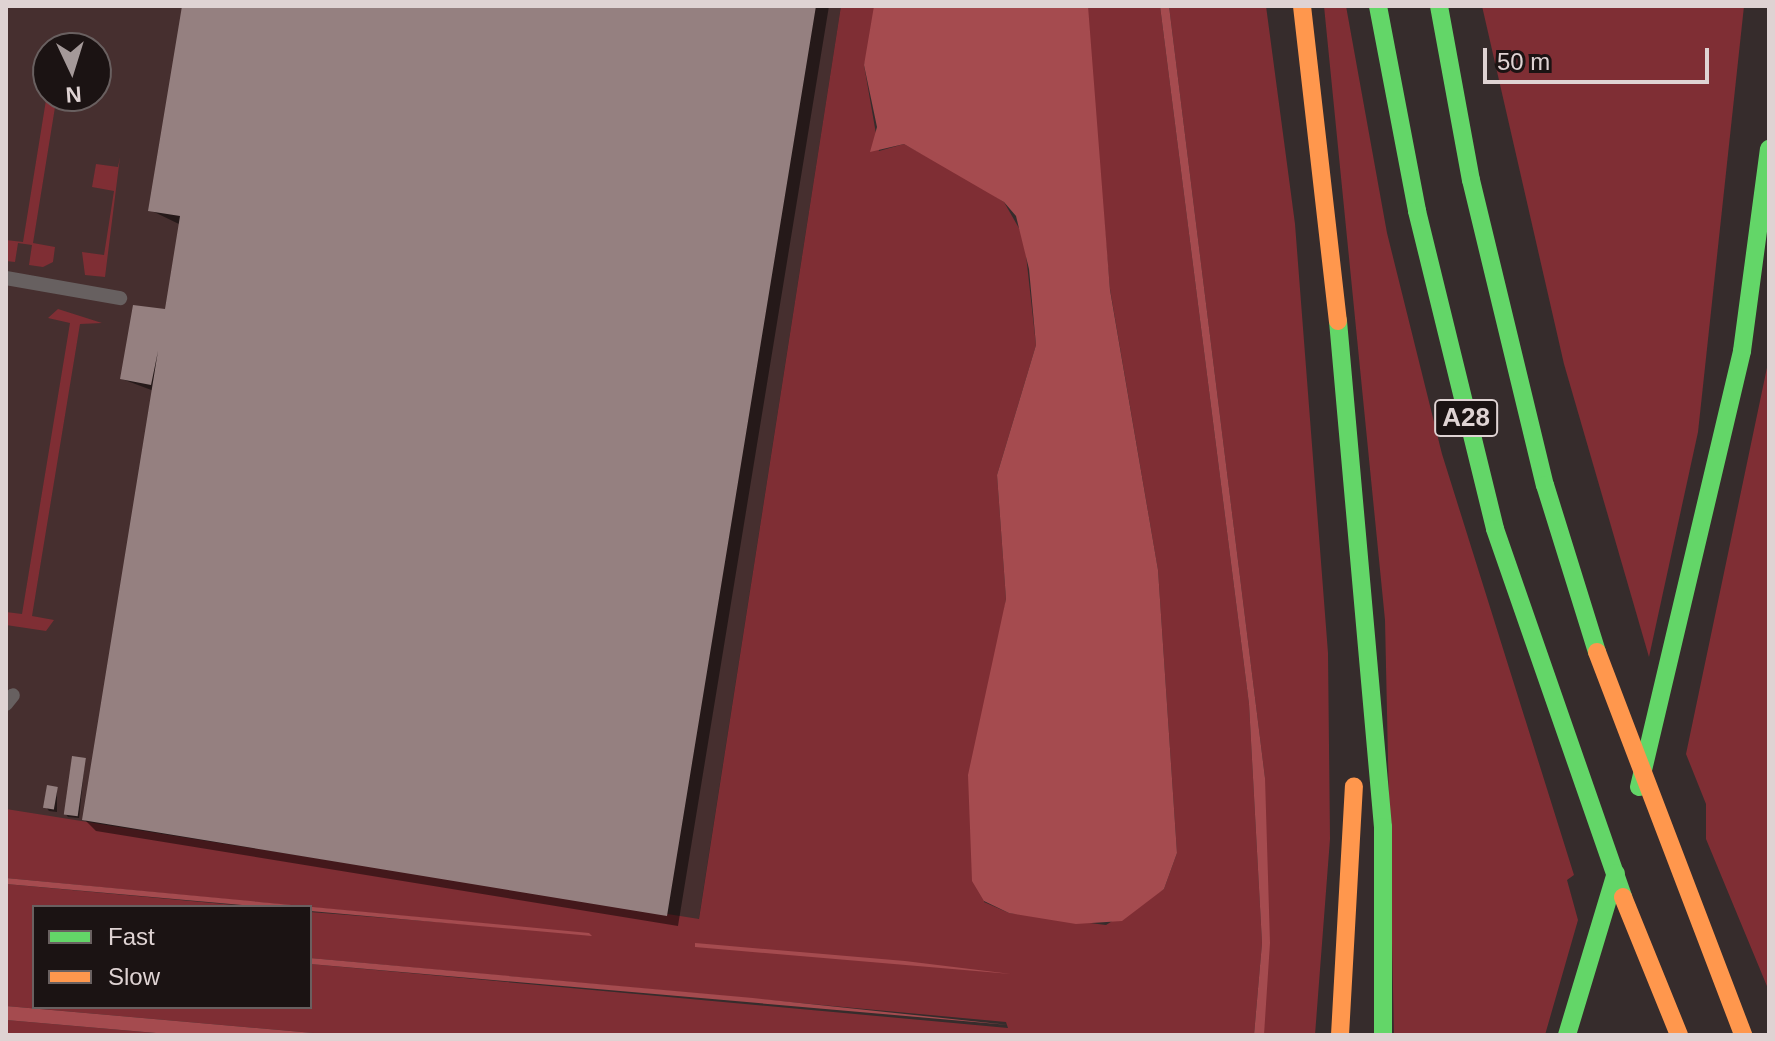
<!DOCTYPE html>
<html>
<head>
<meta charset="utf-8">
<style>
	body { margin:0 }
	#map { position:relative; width:1775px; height:1041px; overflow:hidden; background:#362c2c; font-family:Arial,sans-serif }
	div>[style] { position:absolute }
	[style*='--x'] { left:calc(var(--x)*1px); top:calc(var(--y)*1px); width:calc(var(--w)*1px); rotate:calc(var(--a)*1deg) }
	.built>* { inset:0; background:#462f2f }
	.green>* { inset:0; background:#7f2e34 }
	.water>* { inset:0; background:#a54b4f }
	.shadow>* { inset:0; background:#0007 }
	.building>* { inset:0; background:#958080; transform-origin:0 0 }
	.lane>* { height:14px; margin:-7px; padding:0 7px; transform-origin:7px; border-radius:7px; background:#676060 }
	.fast>* { height:18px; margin:-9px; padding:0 9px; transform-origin:9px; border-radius:9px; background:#63d668 }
	.slow>* { height:18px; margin:-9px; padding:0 9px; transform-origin:9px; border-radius:9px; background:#ff974d }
	span { translate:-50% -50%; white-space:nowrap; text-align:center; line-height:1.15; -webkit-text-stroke:8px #1b1313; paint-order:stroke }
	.shield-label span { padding:2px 6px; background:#1b1313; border:2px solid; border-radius:6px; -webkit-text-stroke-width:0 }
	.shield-label { font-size:26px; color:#dfd3d3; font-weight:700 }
	.frame { position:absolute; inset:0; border:8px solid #dfd3d3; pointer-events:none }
	.legend { position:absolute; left:32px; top:905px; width:280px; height:104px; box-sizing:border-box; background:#1b1313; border:2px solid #696060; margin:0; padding:10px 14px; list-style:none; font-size:24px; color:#dfd3d3 }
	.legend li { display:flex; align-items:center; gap:16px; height:40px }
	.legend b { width:40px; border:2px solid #696060 }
	.north { position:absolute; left:32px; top:32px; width:80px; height:80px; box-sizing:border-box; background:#1b1313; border:2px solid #696060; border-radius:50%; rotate:176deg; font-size:22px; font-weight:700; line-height:32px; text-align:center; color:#dfd3d3 }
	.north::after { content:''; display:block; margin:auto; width:28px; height:36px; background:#a49999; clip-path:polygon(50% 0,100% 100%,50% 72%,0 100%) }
	.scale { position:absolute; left:1483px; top:48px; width:226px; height:36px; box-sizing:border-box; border:4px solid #dfd3d3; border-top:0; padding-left:10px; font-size:24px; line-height:28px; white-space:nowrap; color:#dfd3d3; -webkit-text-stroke:6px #1b1313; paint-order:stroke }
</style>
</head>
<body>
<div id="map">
	<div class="built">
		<i style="clip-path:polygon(evenodd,6px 6px,841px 6px,695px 943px,6px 818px,6px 6px,48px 48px,96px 48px,96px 96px,48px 96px,48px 48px)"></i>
	</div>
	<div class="green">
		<i style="clip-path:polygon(841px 6px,883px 6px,864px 65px,879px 151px,904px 144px,973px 182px,1004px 202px,1024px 237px,1036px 345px,997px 475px,1006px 599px,993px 680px,984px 902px,1009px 913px,1106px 925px,1164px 889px,1177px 853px,1158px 570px,1110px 289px,1085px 6px,1160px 6px,1249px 704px,1262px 943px,1254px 1035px,336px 1035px,6px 1006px,6px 884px,257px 907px,34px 907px,34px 1007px,310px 1007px,310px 964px,1008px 1028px,1006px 1022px,310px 958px,310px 912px,591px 934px,6px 878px,6px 809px,699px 919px)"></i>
		<i style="clip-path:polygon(1169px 6px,1266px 6px,1295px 224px,1328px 653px,1330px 839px,1315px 1035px,1264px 1035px,1265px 778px)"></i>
		<i style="clip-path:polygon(1324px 6px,1346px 6px,1387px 233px,1442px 454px,1574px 875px,1567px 880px,1578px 920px,1545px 1035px,1394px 1035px,1385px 620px)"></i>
		<i style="clip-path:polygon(1482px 6px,1744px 6px,1698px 432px,1649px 657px,1564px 364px)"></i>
		<i style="clip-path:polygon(46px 100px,56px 101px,33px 243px,55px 247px,53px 262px,43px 267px,29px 265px,32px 245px,18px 243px,15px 262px,6px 261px,6px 240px,23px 242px)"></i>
		<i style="clip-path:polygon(120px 157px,105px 277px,85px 275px,82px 252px,104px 255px,114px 191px,92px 187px,96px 164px,118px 167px)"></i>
		<i style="clip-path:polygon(58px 309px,102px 323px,80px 324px,32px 616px,54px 620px,46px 631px,6px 625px,6px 612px,22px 614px,70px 323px,48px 318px)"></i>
		<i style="clip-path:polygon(1769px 358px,1769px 991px,1706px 839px,1706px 804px,1686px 754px)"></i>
		<i style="clip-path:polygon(6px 1020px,179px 1035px,6px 1035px)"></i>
	</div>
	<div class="water">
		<i style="clip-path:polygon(874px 6px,1088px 6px,1110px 290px,1158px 570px,1177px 853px,1164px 889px,1122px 921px,1076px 924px,1009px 913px,984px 901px,972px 881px,968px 775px,1006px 599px,997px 475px,1036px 345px,1029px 269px,1016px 216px,1004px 202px,904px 144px,870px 152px,877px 127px,864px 65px)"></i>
		<i style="clip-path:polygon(1160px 6px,1169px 6px,1265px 778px,1270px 943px,1264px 1035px,1254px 1035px,1262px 943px,1249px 704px)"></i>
		<i style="clip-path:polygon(6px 878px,589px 933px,592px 936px,6px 884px)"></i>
		<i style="clip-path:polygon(695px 943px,905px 961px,1011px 974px,695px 947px)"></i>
		<i style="clip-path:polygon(310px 958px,753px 998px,1009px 1025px,310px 964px)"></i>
		<i style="clip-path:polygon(6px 1006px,336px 1035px,179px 1035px,6px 1020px)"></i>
	</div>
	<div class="shadow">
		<i style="clip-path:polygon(184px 6px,829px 6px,678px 926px,96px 831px,84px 819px,154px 391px,122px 379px,167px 311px,181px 225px,150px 210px)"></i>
		<i style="clip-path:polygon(85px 760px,79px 818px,68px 817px,65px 813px)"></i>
		<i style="clip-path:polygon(57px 789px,57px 812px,49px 811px,46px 807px)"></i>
	</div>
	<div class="building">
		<i style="clip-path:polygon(182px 6px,816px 6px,667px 916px,82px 820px,158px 351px,151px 385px,120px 379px,133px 305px,165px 309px,180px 216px,148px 211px)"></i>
		<i style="left:72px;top:756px;width:14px;height:59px;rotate:8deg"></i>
		<i style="left:47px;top:785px;width:11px;height:23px;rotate:10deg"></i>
	</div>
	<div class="lane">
		<i style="--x:6;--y:278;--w:116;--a:10"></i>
		<i style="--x:6;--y:704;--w:11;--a:-52"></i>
	</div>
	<div class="fast">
		<i style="--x:1378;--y:6;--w:209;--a:79.2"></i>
		<i style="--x:1417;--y:211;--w:327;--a:76.2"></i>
		<i style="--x:1495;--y:529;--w:390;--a:70.8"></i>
		<i style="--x:1439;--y:6;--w:177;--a:79.6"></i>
		<i style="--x:1471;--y:180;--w:314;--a:76.4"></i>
		<i style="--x:1545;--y:485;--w:175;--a:72.7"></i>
		<i style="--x:1338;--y:321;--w:508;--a:84.92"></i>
		<i style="--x:1383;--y:827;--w:208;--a:90"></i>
		<i style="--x:1639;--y:787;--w:448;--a:-76.7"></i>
		<i style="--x:1742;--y:351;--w:204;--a:-82.4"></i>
		<i style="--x:1567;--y:1035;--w:169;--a:-73.2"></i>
	</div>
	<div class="slow">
		<i style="--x:1302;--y:6;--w:317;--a:83.5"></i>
		<i style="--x:1597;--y:652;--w:410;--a:69.1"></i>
		<i style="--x:1623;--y:897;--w:149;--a:67.9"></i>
		<i style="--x:1340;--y:1035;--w:249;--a:-86.8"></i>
	</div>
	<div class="shield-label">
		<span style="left:1466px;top:418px">A28</span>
	</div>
	<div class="frame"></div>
	<ul class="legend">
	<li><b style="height:10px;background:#63d668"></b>Fast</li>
	<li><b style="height:10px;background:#ff974d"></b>Slow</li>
	</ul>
	<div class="north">N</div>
	<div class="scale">50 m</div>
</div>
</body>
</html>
